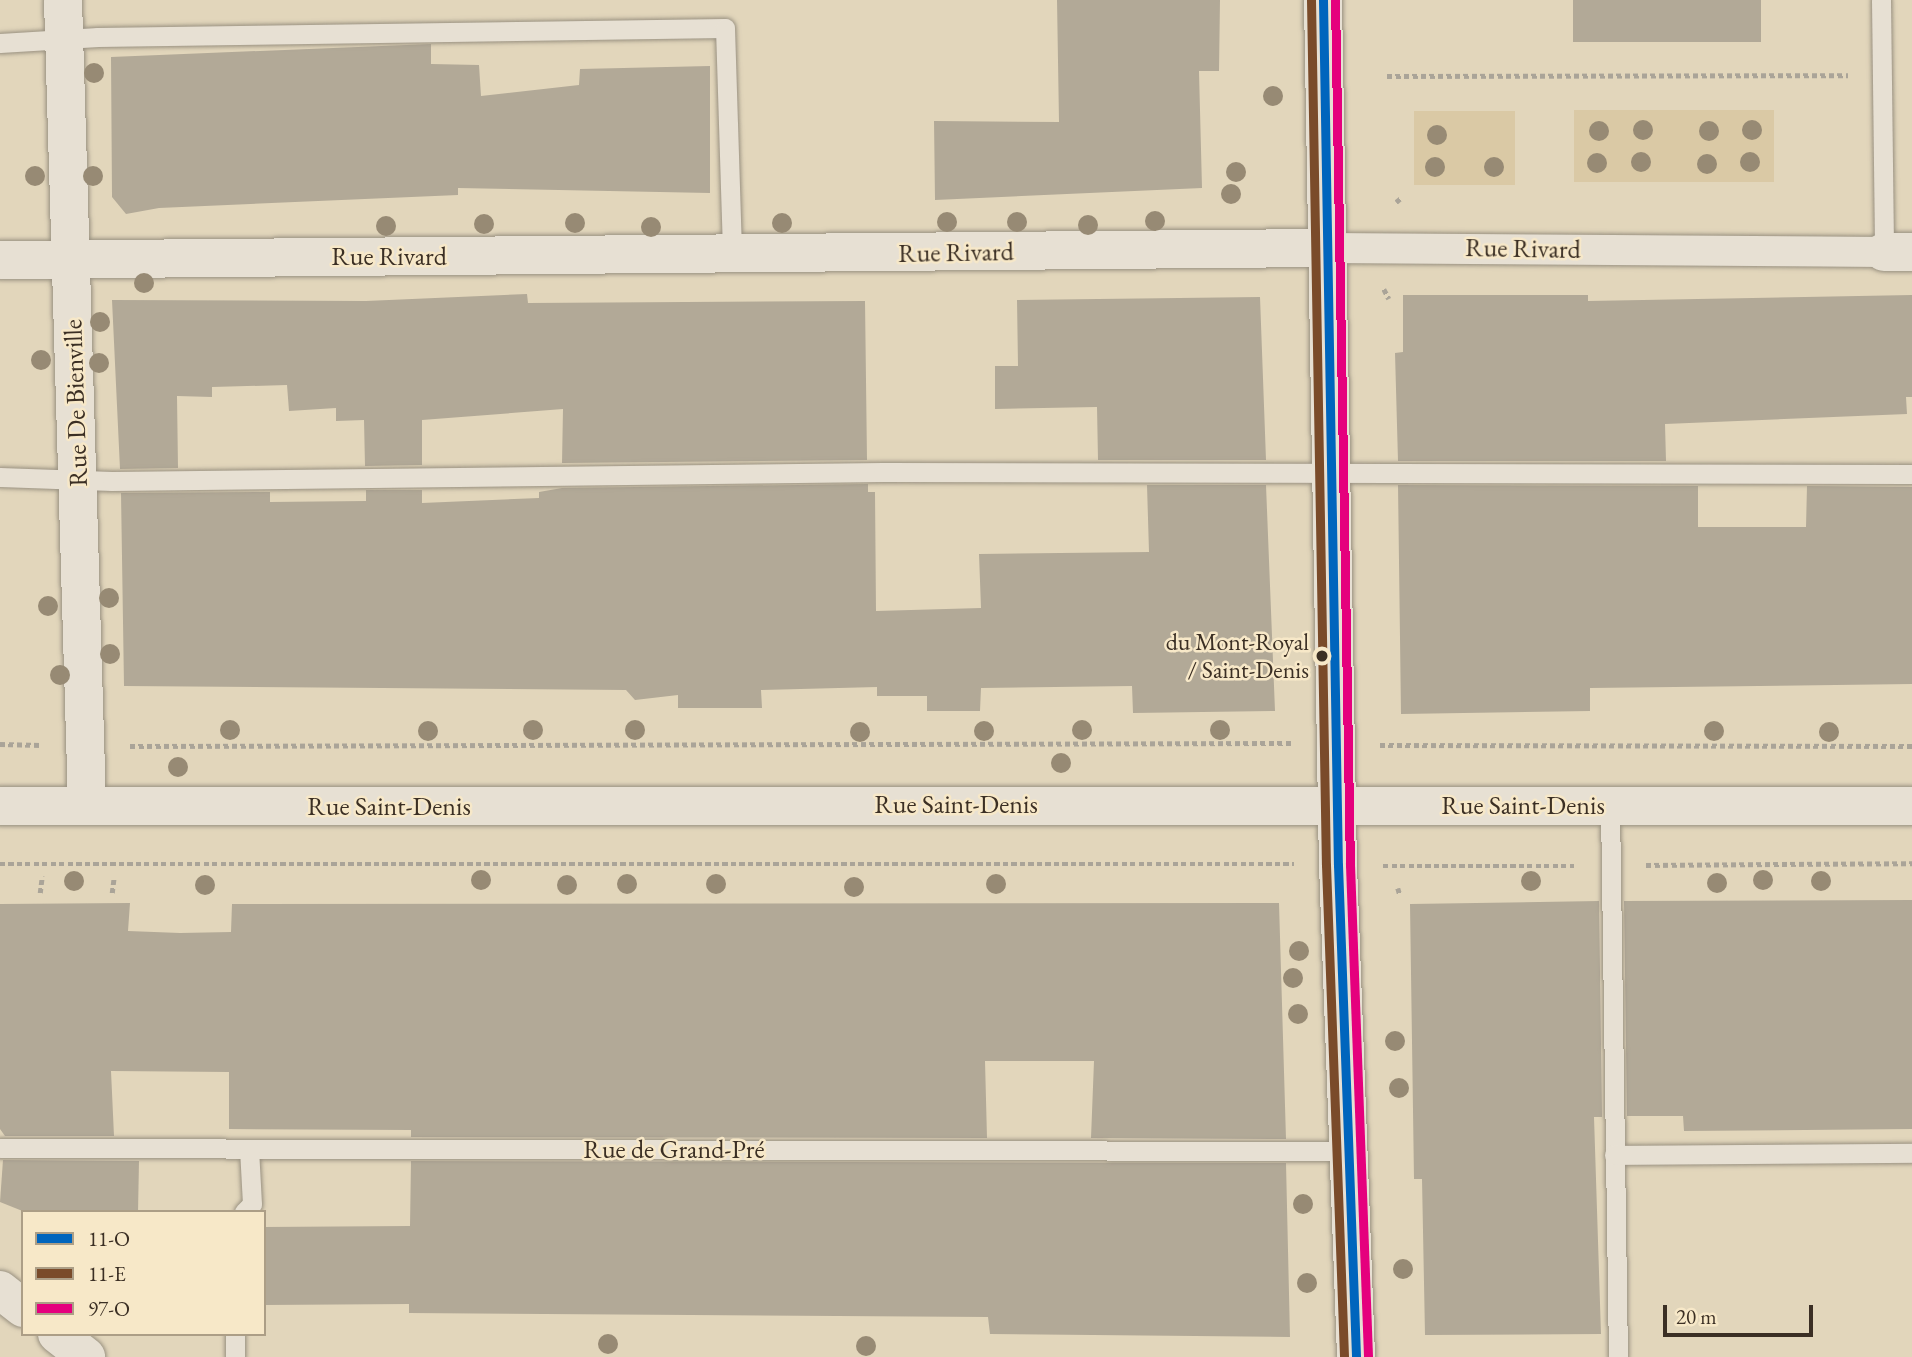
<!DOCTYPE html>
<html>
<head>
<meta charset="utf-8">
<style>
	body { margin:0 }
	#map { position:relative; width:1912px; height:1357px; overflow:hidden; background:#e2d6bb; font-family:"EB Garamond",serif }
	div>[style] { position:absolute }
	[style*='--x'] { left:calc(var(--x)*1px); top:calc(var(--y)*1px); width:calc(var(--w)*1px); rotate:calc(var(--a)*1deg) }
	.green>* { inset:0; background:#dac9a5; transform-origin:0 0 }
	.building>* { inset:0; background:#b2a997; transform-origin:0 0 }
	.path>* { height:4.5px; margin-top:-2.25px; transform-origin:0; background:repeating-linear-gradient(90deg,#aaa498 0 5px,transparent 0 8.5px) }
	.roads { filter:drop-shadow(0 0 2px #999181) drop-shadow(0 0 2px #999181) }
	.service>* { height:19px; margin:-9.5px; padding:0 9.5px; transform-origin:9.5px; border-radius:9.5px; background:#e7e0d3 }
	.pedestrian>* { height:30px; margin:-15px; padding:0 15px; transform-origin:15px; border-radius:15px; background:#e7e0d3 }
	.minor>* { height:38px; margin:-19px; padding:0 19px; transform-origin:19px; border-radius:19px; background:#e7e0d3 }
	.secondary>* { height:38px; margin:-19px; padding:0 19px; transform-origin:19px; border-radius:19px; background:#e7e0d3 }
	.bus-1>* { height:9px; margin:-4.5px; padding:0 4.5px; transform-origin:4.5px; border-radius:4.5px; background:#0065bd }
	.bus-2>* { height:9px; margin:-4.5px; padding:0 4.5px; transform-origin:4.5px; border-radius:4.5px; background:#7a4b2a }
	.bus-3>* { height:9px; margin:-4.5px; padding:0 4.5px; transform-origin:4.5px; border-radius:4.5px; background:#e5007d }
	.trees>* { width:20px; height:20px; margin:-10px; border-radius:50%; background:#978a74 }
	.dots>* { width:19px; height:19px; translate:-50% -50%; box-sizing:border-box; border:4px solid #f7e8c8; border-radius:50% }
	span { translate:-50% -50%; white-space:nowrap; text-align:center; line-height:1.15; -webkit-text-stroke:5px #f7e8c8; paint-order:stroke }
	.bus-label { font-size:24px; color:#3b2f24 }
	.right { translate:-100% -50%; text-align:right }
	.street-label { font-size:26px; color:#3b2f24 }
	.legend { position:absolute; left:21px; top:1210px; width:245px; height:126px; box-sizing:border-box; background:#f7e8c8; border:2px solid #ac9e86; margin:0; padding:9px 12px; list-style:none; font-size:21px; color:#3b2f24 }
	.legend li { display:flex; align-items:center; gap:14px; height:35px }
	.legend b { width:35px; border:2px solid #ac9e86 }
	.scale { position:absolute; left:1663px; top:1305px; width:150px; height:32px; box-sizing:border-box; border:4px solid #3b2f24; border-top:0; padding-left:9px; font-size:21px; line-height:24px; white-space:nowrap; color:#3b2f24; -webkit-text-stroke:5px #f7e8c8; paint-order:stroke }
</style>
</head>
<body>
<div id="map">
	<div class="green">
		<i style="left:1574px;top:110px;width:200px;height:72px"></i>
		<i style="left:1515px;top:111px;width:74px;height:101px;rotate:90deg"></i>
	</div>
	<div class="building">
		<i style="clip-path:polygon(1057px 0,1220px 0,1219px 71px,1199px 71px,1202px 188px,935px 200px,934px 121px,1059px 122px)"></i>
		<i style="left:1573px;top:0;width:188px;height:42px"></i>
		<i style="clip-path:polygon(431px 44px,431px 64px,479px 65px,481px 96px,579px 85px,580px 69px,710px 66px,710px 193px,458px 188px,458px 195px,159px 208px,126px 214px,112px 197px,111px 57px)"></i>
		<i style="clip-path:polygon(527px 294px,528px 303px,865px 301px,867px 460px,562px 463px,563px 409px,422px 420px,422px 465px,365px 466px,364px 420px,336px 421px,336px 408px,289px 411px,287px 385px,212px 387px,212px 397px,177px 396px,178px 468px,120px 469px,112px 300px,366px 301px)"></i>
		<i style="clip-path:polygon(1403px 295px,1588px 295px,1588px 301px,1912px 295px,1912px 397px,1906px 397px,1907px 414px,1665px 424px,1666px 461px,1398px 461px,1395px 353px,1403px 352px)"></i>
		<i style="clip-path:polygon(1260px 297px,1266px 460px,1098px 460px,1097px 407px,995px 409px,995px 366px,1018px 366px,1017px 300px)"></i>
		<i style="clip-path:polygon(868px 484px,868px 492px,875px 492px,876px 611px,981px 608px,979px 554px,1149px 552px,1147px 485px,1266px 485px,1275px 711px,1133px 713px,1132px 686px,981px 688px,980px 711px,927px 711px,927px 696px,877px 696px,877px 687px,761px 690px,762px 708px,678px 708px,678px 695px,635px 700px,626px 690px,124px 686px,121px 493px,270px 492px,270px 502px,366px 501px,366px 490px,422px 490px,422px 503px,539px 498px,539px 492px,562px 488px)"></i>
		<i style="clip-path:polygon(1398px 485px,1698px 486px,1698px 527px,1806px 527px,1807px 486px,1912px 487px,1912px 684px,1590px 688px,1590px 711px,1401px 714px)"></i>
		<i style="clip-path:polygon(1912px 900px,1912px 1129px,1684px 1131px,1683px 1116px,1627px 1116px,1624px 901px)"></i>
		<i style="clip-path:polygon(1599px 901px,1602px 1117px,1594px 1117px,1601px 1334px,1425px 1335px,1422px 1179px,1414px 1179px,1410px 904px)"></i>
		<i style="clip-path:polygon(130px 903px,128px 931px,180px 933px,231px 932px,232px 904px,1279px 903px,1286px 1139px,1091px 1138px,1094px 1061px,985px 1061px,987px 1138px,411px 1137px,411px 1130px,229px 1129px,229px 1072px,111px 1071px,114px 1136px,5px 1136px,0 1129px,0 904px)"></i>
		<i style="clip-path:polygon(3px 1160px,139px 1161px,138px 1212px,25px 1212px,0 1202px)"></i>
		<i style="clip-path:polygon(411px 1161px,1286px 1163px,1290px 1337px,990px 1334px,988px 1317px,409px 1313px,409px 1304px,264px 1305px,264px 1227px,410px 1226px)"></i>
	</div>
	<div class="path">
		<i style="--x:1387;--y:76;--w:461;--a:-0.1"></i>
		<i style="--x:1396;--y:202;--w:6;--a:-39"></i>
		<i style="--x:1384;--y:289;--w:11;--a:63"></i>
		<i style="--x:0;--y:744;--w:41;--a:1.4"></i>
		<i style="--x:1380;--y:745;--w:532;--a:0.11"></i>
		<i style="--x:130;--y:746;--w:1161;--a:-0.15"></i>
		<i style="--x:0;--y:864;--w:1294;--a:0"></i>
		<i style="--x:1646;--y:865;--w:266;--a:-0.4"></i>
		<i style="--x:1383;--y:866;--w:191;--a:0"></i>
		<i style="--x:1398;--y:888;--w:7;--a:74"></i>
		<i style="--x:40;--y:893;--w:17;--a:-83"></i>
		<i style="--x:112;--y:893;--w:16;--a:-83"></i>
	</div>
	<div class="roads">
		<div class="service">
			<i style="--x:1881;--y:0;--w:252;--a:89.3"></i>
			<i style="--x:0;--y:43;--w:98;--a:-3.5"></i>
			<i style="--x:98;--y:37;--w:627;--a:-0.82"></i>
			<i style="--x:725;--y:28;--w:227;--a:88.2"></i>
			<i style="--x:0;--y:477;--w:112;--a:2"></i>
			<i style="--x:112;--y:481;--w:771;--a:-0.67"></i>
			<i style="--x:883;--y:472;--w:1029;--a:0.11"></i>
			<i style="--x:1610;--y:806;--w:551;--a:89.17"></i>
			<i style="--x:0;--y:1148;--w:1348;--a:0.13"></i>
			<i style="--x:1614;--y:1155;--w:298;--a:-0.4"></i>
			<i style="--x:244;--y:1212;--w:11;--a:-45"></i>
			<i style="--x:252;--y:1204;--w:55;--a:-93.1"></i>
			<i style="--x:235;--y:1334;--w:23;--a:90"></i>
		</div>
		<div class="pedestrian">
			<i style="--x:1328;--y:248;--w:556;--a:0.41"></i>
		</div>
		<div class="minor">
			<i style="--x:63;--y:0;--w:806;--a:88.29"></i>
			<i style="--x:1884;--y:252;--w:28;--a:0"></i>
			<i style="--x:0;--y:260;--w:1328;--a:-0.52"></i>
			<i style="--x:0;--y:1290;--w:29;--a:38"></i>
			<i style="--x:57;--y:1334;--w:37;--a:38"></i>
		</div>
		<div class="secondary">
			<i style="--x:1323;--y:0;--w:865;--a:89.01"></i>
			<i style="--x:1338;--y:865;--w:492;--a:87.9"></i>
			<i style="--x:0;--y:806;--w:1912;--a:0"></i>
		</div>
	</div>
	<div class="bus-1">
		<i style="--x:1323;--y:0;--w:865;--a:89.01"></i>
		<i style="--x:1338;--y:865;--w:492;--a:87.9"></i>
	</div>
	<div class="bus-2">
		<i style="--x:1311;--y:0;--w:865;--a:89.01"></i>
		<i style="--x:1326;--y:865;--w:492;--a:87.9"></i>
	</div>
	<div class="bus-3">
		<i style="--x:1335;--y:0;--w:865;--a:89.01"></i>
		<i style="--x:1350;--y:865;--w:492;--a:87.9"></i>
	</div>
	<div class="trees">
		<i style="left:94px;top:73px"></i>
		<i style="left:1273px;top:96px"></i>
		<i style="left:1643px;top:130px"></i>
		<i style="left:1752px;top:130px"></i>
		<i style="left:1599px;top:131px"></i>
		<i style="left:1709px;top:131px"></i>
		<i style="left:1437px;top:135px"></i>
		<i style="left:1641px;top:162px"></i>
		<i style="left:1750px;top:162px"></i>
		<i style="left:1597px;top:163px"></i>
		<i style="left:1707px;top:164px"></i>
		<i style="left:1435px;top:167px"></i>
		<i style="left:1494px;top:167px"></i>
		<i style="left:1236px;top:172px"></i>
		<i style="left:35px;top:176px"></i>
		<i style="left:93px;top:176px"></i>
		<i style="left:1231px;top:194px"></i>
		<i style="left:1155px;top:221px"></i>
		<i style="left:947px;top:222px"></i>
		<i style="left:1017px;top:222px"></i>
		<i style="left:575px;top:223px"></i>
		<i style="left:782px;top:223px"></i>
		<i style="left:484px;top:224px"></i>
		<i style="left:1088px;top:225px"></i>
		<i style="left:386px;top:226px"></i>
		<i style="left:651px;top:227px"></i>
		<i style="left:144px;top:283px"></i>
		<i style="left:100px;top:322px"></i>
		<i style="left:41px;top:360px"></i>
		<i style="left:99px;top:363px"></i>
		<i style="left:109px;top:598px"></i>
		<i style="left:48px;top:606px"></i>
		<i style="left:110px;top:654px"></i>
		<i style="left:60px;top:675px"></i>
		<i style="left:230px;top:730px"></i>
		<i style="left:533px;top:730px"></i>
		<i style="left:635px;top:730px"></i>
		<i style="left:1082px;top:730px"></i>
		<i style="left:1220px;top:730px"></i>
		<i style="left:428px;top:731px"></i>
		<i style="left:984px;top:731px"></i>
		<i style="left:1714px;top:731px"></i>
		<i style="left:860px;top:732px"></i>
		<i style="left:1829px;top:732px"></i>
		<i style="left:1061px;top:763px"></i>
		<i style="left:178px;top:767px"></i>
		<i style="left:481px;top:880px"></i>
		<i style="left:1763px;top:880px"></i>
		<i style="left:74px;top:881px"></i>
		<i style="left:1531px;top:881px"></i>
		<i style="left:1821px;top:881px"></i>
		<i style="left:1717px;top:883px"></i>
		<i style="left:627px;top:884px"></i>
		<i style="left:716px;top:884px"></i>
		<i style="left:996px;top:884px"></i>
		<i style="left:205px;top:885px"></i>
		<i style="left:567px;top:885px"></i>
		<i style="left:854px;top:887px"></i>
		<i style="left:1299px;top:951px"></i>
		<i style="left:1293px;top:978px"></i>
		<i style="left:1298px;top:1014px"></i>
		<i style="left:1395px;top:1041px"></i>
		<i style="left:1399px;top:1088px"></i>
		<i style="left:1303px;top:1204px"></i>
		<i style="left:1403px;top:1269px"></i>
		<i style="left:1307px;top:1283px"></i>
		<i style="left:608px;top:1344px"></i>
		<i style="left:866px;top:1346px"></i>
	</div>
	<div class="dots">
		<i style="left:1322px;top:656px;background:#3b2f24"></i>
	</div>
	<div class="bus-label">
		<span class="right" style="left:1309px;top:656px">du Mont-Royal<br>/ Saint-Denis</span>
	</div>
	<div class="street-label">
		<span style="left:1523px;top:249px;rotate:1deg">Rue Rivard</span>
		<span style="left:956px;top:253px;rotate:-1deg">Rue Rivard</span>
		<span style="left:389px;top:257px">Rue Rivard</span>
		<span style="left:76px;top:403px;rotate:-92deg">Rue De Bienville</span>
		<span style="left:956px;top:805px">Rue Saint-Denis</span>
		<span style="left:1523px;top:806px">Rue Saint-Denis</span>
		<span style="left:389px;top:807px">Rue Saint-Denis</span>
		<span style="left:674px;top:1150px">Rue de Grand-Pré</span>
	</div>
	<ul class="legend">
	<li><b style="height:9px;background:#0065bd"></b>11-O</li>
	<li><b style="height:9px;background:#7a4b2a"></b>11-E</li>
	<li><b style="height:9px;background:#e5007d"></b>97-O</li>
	</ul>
	<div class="scale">20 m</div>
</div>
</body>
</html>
